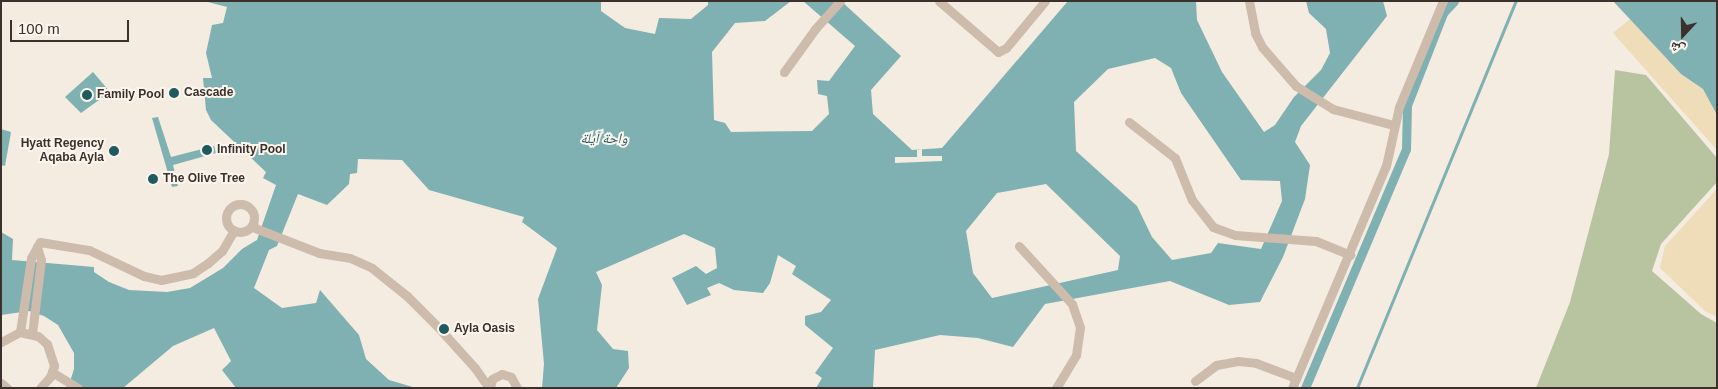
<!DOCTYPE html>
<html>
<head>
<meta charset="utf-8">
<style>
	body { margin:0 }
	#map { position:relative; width:1718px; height:389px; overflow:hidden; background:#f4ebe1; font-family:Arial,"Noto Naskh Arabic",sans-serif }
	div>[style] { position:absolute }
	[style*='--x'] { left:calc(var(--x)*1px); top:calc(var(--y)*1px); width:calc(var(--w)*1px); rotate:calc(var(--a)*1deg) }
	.green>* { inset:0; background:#b8c4a0 }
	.sand>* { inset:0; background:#efdcb8 }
	.water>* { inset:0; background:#7fb0b2 }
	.pier>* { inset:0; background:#f4ebe1 }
	.stream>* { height:2.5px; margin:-1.25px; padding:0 1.25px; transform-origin:1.25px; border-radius:1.25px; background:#7fb0b2 }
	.canal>* { height:9px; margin:-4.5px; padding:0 4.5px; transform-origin:4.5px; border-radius:4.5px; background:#7fb0b2 }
	.minor>* { height:9px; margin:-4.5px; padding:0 4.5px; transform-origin:4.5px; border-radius:4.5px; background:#cdbbac }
	.minor>.ring { margin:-4.5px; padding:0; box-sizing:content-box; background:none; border:9px solid #cdbbac; border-radius:50% }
	.dots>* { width:14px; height:14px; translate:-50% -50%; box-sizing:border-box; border:2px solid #fbf5ee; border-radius:50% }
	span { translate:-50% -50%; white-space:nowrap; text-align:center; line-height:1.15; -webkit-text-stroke:4px #fbf5ee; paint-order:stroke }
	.poi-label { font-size:12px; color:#3b302b; font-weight:700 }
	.left { translate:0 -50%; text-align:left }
	.right { translate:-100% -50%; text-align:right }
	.water-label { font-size:14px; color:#1f5a5e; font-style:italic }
	.frame { position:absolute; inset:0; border:2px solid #3b302b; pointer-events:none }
	.north { position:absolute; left:1658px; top:10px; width:50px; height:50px; -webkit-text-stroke:4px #fbf5ee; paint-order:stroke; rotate:201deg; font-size:14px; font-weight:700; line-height:20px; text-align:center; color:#3b302b }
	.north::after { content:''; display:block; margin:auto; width:18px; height:22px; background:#3b302b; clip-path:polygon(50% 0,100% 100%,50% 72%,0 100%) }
	.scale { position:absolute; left:10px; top:20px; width:119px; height:22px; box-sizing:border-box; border:2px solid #3b302b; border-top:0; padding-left:6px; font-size:15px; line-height:18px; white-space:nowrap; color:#3b302b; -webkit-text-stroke:4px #fbf5ee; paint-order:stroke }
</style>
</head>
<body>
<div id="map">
	<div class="green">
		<i style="clip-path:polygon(1615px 70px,1646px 75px,1717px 158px,1717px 182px,1661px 244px,1652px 271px,1701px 314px,1717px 323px,1717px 388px,1536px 388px,1570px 302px,1609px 154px)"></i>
	</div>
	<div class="sand">
		<i style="clip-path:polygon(1630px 19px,1681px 74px,1703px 89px,1717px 115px,1717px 150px,1613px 33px)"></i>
		<i style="clip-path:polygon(1717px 189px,1717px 317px,1705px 311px,1660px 268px,1665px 246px)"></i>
	</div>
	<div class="water">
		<i style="clip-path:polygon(evenodd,204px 1px,601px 1px,601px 11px,625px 28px,655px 34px,659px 18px,691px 19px,708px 5px,708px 1px,791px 1px,765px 21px,735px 23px,712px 52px,714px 120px,725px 123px,731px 132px,812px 131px,829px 114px,827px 96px,818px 94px,817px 80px,829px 81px,855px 46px,803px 1px,841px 1px,901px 56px,871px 90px,873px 114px,912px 150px,942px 148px,1068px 1px,1196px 1px,1197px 20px,1222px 72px,1264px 132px,1275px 125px,1294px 97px,1321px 70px,1330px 53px,1326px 29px,1309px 13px,1306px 1px,1383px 1px,1387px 16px,1301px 126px,1295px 142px,1310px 165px,1305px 199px,1283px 257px,1260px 302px,1229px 305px,1170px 281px,1045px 304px,1013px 347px,978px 338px,940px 335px,875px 350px,873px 388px,816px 388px,822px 378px,815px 373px,833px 348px,805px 325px,805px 316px,821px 312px,831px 300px,792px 274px,796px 266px,778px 255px,770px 283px,763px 293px,734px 290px,719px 283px,707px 288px,711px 295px,687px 305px,672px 278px,696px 266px,706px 274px,717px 268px,715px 248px,684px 234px,596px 272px,602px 285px,597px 330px,613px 349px,628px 351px,629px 368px,616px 388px,542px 388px,544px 364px,538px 299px,557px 248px,522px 222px,524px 217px,429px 190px,402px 160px,358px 159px,357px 173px,350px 174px,349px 184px,327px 205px,298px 194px,277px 246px,269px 250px,254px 288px,282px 308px,316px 303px,320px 290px,359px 335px,366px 359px,389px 380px,416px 388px,236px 388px,222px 370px,231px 361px,214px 328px,173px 346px,123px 388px,68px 388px,74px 369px,74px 353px,58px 325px,44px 316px,29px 311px,1px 315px,1px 232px,13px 239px,12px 260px,94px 267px,94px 272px,109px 282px,129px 290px,167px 292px,190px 288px,223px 268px,242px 249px,257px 240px,276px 185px,263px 178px,266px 172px,211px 120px,206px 110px,203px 78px,212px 78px,206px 53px,212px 25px,223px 23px,227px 7px,204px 1px,1155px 58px,1171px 68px,1181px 93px,1241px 180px,1280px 181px,1282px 201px,1261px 249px,1218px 243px,1211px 253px,1172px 260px,1152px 237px,1137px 206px,1076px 151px,1074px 102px,1108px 69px,1155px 58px,204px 1px,1046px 184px,1120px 256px,1118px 270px,992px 298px,973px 273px,966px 231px,997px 193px,1046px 184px)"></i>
		<i style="clip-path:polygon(1613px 1px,1717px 1px,1717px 115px,1703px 89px,1681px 74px)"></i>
		<i style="clip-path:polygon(93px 72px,110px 92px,81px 113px,65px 97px)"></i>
		<i style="clip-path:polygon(158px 117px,171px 157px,214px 146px,216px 153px,173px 165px,178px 186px,172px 187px,152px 118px)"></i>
		<i style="clip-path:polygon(1px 129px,11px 132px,5px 166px,1px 165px)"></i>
	</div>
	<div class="pier">
		<i style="clip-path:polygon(922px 149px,922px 156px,942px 156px,942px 161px,895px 163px,895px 157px,917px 157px,917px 150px)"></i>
	</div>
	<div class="stream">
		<i style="--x:1357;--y:388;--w:418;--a:-67.7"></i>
	</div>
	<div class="canal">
		<i style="--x:1305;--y:388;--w:259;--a:-67.1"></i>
		<i style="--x:1406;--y:149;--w:44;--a:-88.7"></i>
		<i style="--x:1407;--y:105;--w:99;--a:-68.6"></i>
		<i style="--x:1443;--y:13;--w:16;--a:-47"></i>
	</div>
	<div class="minor">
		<i style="--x:939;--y:1;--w:78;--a:40.8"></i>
		<i style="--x:998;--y:52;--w:9;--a:-27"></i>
		<i style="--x:1006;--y:48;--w:61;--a:-50.3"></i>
		<i style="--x:1249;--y:1;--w:33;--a:79"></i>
		<i style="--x:1255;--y:33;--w:16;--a:63"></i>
		<i style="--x:1262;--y:47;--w:52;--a:48.9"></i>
		<i style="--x:1296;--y:86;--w:44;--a:31.9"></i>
		<i style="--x:1333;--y:109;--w:62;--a:14.9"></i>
		<i style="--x:784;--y:72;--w:53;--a:-54.2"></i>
		<i style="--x:815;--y:29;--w:38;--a:-48"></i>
		<i style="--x:1129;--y:122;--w:58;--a:38"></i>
		<i style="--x:1175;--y:158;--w:45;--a:68"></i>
		<i style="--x:1192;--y:200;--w:34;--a:52"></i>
		<i style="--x:1213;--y:227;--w:23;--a:20"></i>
		<i style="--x:1235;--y:235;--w:81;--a:4.2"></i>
		<i style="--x:1316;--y:241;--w:37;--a:22"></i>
		<i class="ring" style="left:226px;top:204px;width:19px;height:19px"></i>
		<i style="--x:253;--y:224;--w:4;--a:63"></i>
		<i style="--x:255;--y:228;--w:69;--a:21.3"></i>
		<i style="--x:319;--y:253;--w:31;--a:9"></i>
		<i style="--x:350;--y:258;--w:24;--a:24"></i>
		<i style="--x:372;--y:268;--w:45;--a:38.7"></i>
		<i style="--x:407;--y:296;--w:42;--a:45"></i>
		<i style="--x:437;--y:326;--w:57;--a:47.9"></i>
		<i style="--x:475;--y:368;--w:24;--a:55"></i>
		<i style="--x:1019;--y:246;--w:79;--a:47.6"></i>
		<i style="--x:1072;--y:304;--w:24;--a:71"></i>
		<i style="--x:1080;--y:327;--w:28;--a:98"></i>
		<i style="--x:1076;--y:355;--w:39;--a:121"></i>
		<i style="--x:20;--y:332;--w:75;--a:-81.5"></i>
		<i style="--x:31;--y:258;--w:18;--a:-61"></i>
		<i style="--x:40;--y:242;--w:50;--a:9.3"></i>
		<i style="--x:89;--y:250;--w:61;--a:25.3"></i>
		<i style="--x:144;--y:276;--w:17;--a:13"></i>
		<i style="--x:161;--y:280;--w:33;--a:-12"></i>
		<i style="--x:193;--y:273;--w:18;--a:-34"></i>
		<i style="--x:208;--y:263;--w:18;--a:-41"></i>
		<i style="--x:222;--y:251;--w:24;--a:-60"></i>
		<i style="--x:32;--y:334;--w:75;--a:-83.1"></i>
		<i style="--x:41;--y:260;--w:14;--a:-107"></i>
		<i style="--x:1;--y:342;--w:21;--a:-28"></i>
		<i style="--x:20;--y:332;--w:18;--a:13"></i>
		<i style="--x:38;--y:336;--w:12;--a:42"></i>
		<i style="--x:47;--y:344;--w:23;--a:72"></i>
		<i style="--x:54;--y:366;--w:12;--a:110"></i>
		<i style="--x:50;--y:377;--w:15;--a:132"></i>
		<i style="--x:52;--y:372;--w:31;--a:32"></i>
		<i style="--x:1195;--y:381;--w:26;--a:-37"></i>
		<i style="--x:1216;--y:365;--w:22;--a:-10"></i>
		<i style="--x:1238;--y:361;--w:18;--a:6"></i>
		<i style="--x:1256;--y:363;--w:43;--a:20.6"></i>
		<i style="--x:1;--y:383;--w:8;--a:40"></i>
		<i style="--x:490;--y:388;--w:9;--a:-77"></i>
		<i style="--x:492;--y:379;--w:11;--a:-27"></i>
		<i style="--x:502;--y:374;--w:9;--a:18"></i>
		<i style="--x:511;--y:377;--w:13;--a:61"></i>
		<i style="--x:1292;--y:388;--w:241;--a:-67.1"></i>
		<i style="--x:1386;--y:166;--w:60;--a:-77.6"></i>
		<i style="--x:1399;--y:107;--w:115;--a:-67.5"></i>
	</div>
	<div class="dots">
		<i style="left:174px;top:93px;background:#1f5a5e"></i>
		<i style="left:87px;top:95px;background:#1f5a5e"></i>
		<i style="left:207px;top:150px;background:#1f5a5e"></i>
		<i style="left:114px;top:151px;background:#1f5a5e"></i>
		<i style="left:153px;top:179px;background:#1f5a5e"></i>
		<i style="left:444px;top:329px;background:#1f5a5e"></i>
	</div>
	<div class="poi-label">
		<span class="left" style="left:184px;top:93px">Cascade</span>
		<span class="left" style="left:97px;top:95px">Family Pool</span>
		<span class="right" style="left:104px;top:151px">Hyatt Regency<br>Aqaba Ayla</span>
		<span class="left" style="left:217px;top:150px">Infinity Pool</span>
		<span class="left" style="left:163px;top:179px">The Olive Tree</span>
		<span class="left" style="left:454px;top:329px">Ayla Oasis</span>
	</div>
	<div class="water-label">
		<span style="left:604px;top:138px">واحة آيلة</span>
	</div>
	<div class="frame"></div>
	<div class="north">ش</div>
	<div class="scale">100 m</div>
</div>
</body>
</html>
